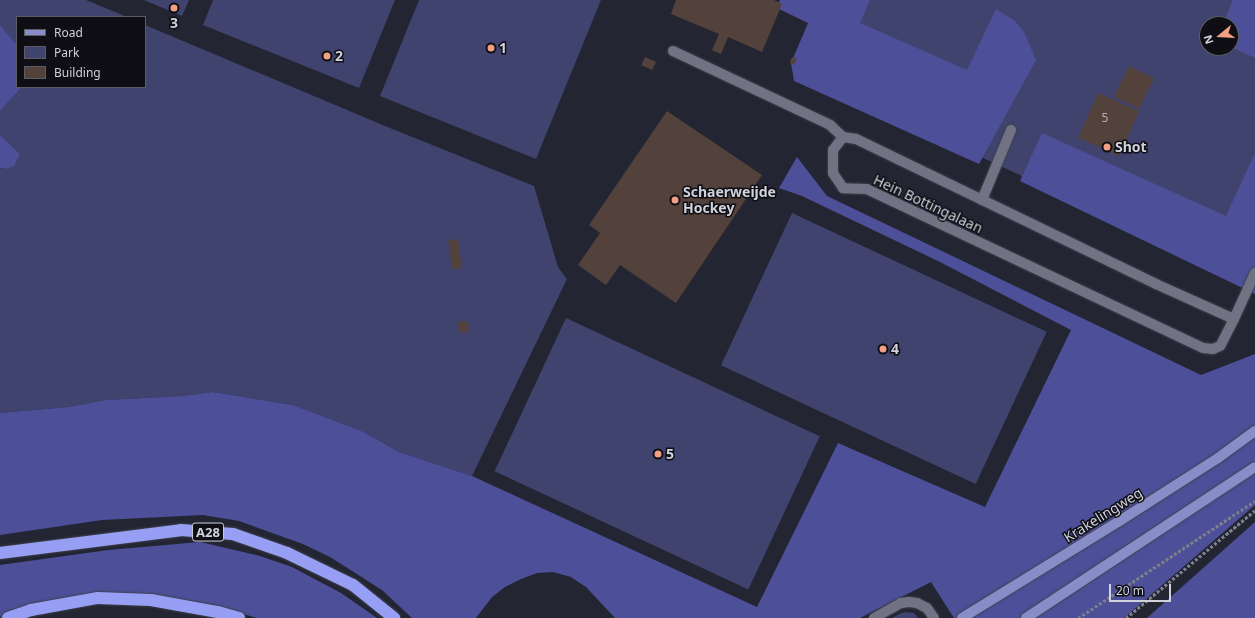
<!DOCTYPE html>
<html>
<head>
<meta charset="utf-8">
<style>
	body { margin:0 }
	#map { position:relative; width:1255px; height:618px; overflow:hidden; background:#232532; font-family:"Noto Sans",sans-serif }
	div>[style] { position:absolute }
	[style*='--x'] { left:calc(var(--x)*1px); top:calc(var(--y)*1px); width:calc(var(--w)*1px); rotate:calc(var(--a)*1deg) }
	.green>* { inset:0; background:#3f436e; transform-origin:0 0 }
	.forest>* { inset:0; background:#4d5099 }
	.building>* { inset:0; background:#53423c; transform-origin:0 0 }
	.path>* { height:2.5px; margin-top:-1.25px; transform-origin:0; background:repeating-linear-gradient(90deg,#7d7f8a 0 3px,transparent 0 5px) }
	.roads { filter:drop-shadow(0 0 1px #3f414c) drop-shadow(0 0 1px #3f414c) }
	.lane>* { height:10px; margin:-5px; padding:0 5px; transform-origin:5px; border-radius:5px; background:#717384 }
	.street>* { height:10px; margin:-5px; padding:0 5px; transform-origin:5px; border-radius:5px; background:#717384 }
	.primary>* { height:10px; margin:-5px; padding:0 5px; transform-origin:5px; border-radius:5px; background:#888dc7 }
	.highway>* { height:12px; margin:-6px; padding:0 6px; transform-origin:6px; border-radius:6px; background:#979ff4 }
	.dots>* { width:11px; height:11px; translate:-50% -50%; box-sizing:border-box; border:2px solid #0e0e14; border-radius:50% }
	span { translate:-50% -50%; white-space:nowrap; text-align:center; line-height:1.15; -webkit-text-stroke:3px #0e0e14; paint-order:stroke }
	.number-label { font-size:12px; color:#b1aeb3 }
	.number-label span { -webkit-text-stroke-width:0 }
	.shield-label span { padding:1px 3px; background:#0e0e14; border:1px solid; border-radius:3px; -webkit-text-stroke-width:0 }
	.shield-label { font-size:13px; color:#d0d2db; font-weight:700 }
	.poi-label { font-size:14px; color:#d0d2db; font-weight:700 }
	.left { translate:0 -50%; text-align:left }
	.street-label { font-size:14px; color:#d0d2db }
	.legend { position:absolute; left:16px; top:16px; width:130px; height:72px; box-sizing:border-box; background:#0e0e14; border:1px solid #5c5c64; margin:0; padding:5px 7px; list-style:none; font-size:12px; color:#d0d2db }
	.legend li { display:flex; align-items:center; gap:8px; height:20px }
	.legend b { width:20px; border:1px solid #5c5c64 }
	.north { position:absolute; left:1199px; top:16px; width:40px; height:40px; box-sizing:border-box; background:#0e0e14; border:1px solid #5c5c64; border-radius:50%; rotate:252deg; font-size:11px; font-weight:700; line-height:16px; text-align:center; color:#d0d2db }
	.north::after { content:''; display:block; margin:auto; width:14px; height:18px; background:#f39f82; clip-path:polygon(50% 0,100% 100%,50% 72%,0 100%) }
	.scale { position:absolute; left:1109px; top:584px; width:62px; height:18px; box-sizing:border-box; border:2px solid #d0d2db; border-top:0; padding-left:5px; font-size:12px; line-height:14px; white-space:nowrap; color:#d0d2db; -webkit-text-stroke:3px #0e0e14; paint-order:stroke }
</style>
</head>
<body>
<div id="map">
	<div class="green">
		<i style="clip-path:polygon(0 0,86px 0,127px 17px,17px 17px,17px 45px,0 25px)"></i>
		<i style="clip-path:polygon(144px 0,189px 0,182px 16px)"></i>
		<i style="clip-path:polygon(213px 0,395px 0,359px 88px,203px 25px)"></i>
		<i style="clip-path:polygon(419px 0,601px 0,536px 159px,380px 96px)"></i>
		<i style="clip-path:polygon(evenodd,801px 0,1255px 0,1255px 221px,1232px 274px,801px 73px,826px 10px,801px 0,1207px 24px,1231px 24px,1231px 48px,1207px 48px,1207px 24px)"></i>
		<i style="clip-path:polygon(145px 25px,385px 126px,534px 186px,558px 267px,567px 279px,472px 476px,399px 452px,362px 431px,293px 405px,213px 392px,182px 396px,106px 400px,68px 407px,0 413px,0 168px,5px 169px,20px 154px,0 135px,0 111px,22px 87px,145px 87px)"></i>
		<i style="left:792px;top:213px;width:281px;height:168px;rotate:25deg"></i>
		<i style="left:566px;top:318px;width:280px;height:169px;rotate:25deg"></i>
		<i style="clip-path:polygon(905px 612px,914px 613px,918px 618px,892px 618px,899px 614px)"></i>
	</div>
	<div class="forest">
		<i style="clip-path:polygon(780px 0,870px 0,860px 23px,967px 70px,996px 9px,1015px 21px,1024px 32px,1036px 60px,979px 164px,794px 81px,791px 63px,808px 23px,777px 8px)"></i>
		<i style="clip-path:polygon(1233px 0,1255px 0,1255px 58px,1231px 47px,1231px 24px,1223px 24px)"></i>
		<i style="clip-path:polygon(0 25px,17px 45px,17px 87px,22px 87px,0 111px)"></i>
		<i style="clip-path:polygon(1042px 133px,1226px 216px,1255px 153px,1255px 294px,1020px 181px)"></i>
		<i style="clip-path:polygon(0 135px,20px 154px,14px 166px,5px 169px,0 168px)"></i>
		<i style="clip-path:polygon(797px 157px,827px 196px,1201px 375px,1255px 354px,1255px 505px,1124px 618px,954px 618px,931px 582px,860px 618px,615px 618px,586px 587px,571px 577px,553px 572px,537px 573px,521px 579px,505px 587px,492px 597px,476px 618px,412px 618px,382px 590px,330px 557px,303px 544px,239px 521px,203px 515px,102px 520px,0 535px,0 413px,68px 407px,106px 400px,182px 396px,213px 392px,293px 405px,362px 431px,399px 452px,472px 476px,757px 607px,838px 443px,985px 507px,1071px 330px,940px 262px,802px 196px,779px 188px)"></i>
		<i style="clip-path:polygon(1255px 522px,1255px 618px,1147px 618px)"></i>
		<i style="clip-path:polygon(200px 542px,260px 556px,292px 567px,341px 593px,377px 618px,257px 618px,240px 613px,152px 597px,8px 614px,0 617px,0 565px,108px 550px)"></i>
	</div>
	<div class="building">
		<i style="clip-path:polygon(676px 0,774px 0,782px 4px,762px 52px,728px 37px,721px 54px,712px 50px,719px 34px,671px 14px)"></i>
		<i style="left:645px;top:57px;width:12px;height:9px;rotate:24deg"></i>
		<i style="left:792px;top:57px;width:5px;height:6px;rotate:22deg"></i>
		<i style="left:1129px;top:66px;width:28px;height:34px;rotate:26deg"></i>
		<i style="left:1098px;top:93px;width:45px;height:49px;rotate:24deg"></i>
		<i style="clip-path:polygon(667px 111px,762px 175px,676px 303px,620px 265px,606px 285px,578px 265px,600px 233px,589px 225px)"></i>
		<i style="left:458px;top:239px;width:29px;height:10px;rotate:82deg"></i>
		<i style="left:468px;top:321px;width:11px;height:10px;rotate:85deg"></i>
	</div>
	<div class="path">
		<i style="--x:1078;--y:618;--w:212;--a:-33.5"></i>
		<i style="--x:1126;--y:618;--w:168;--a:-39.9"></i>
	</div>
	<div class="roads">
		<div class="lane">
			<i style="--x:673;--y:51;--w:174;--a:25.2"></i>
			<i style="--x:830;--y:125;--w:18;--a:43"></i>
			<i style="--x:843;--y:137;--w:13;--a:9"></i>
			<i style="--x:856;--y:139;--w:333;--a:25.8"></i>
			<i style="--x:1156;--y:284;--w:85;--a:24.2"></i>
			<i style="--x:1234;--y:319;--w:30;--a:117"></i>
			<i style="--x:1220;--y:346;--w:8;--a:157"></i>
			<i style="--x:1213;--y:349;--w:10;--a:-174"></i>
			<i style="--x:1203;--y:348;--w:372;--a:-154.7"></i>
			<i style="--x:867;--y:189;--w:24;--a:-178"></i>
			<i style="--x:843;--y:188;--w:18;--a:-124"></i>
			<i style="--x:833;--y:173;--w:23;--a:-90"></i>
			<i style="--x:833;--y:150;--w:16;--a:-52"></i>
			<i style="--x:982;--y:200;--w:76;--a:-67.5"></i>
			<i style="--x:874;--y:618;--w:31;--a:-29"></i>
			<i style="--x:901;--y:603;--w:8;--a:-7"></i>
			<i style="--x:909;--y:602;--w:8;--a:7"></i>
			<i style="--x:917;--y:603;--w:11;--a:27"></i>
			<i style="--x:927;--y:608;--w:12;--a:55"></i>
		</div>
		<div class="street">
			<i style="--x:1234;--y:319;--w:51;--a:-65.5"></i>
		</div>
		<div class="primary">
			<i style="--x:962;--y:618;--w:183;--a:-31.6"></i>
			<i style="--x:1118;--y:522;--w:119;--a:-32.6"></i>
			<i style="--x:1218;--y:458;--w:46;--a:-36.1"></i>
			<i style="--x:1026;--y:618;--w:274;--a:-33.4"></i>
		</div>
		<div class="highway">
			<i style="--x:0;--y:553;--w:182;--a:-7.2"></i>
			<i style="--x:181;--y:530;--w:52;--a:4.4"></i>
			<i style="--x:233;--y:534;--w:57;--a:19.4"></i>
			<i style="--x:287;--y:553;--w:73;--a:25.9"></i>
			<i style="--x:353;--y:585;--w:53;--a:38.8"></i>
			<i style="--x:8;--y:618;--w:24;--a:-19"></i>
			<i style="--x:31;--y:610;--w:68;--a:-10.2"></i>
			<i style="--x:98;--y:598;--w:53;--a:2.2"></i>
			<i style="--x:151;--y:600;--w:68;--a:10.2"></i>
			<i style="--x:218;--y:612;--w:22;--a:16"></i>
		</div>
	</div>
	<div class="dots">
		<i style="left:174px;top:8px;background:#f39f82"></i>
		<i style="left:491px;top:48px;background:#f39f82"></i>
		<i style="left:327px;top:56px;background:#f39f82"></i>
		<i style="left:1107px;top:147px;background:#f39f82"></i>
		<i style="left:675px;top:200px;background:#f39f82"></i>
		<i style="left:883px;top:349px;background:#f39f82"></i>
		<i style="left:658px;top:454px;background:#f39f82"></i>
	</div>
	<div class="number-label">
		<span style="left:1105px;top:118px">5</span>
	</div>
	<div class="shield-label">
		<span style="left:208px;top:532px">A28</span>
	</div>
	<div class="poi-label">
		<span style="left:174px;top:23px">3</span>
		<span class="left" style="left:499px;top:48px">1</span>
		<span class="left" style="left:335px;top:56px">2</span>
		<span class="left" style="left:1115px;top:147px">Shot</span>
		<span class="left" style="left:683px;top:200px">Schaerweijde<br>Hockey</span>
		<span class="left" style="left:891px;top:349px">4</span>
		<span class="left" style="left:666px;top:454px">5</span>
	</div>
	<div class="street-label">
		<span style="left:928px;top:204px;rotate:25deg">Hein Bottingalaan</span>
		<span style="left:1103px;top:515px;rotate:-32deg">Krakelingweg</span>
	</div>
	<ul class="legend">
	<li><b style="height:5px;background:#888dc7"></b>Road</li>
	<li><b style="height:11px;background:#3f436e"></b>Park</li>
	<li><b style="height:11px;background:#53423c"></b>Building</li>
	</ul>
	<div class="north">N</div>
	<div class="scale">20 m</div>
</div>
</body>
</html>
